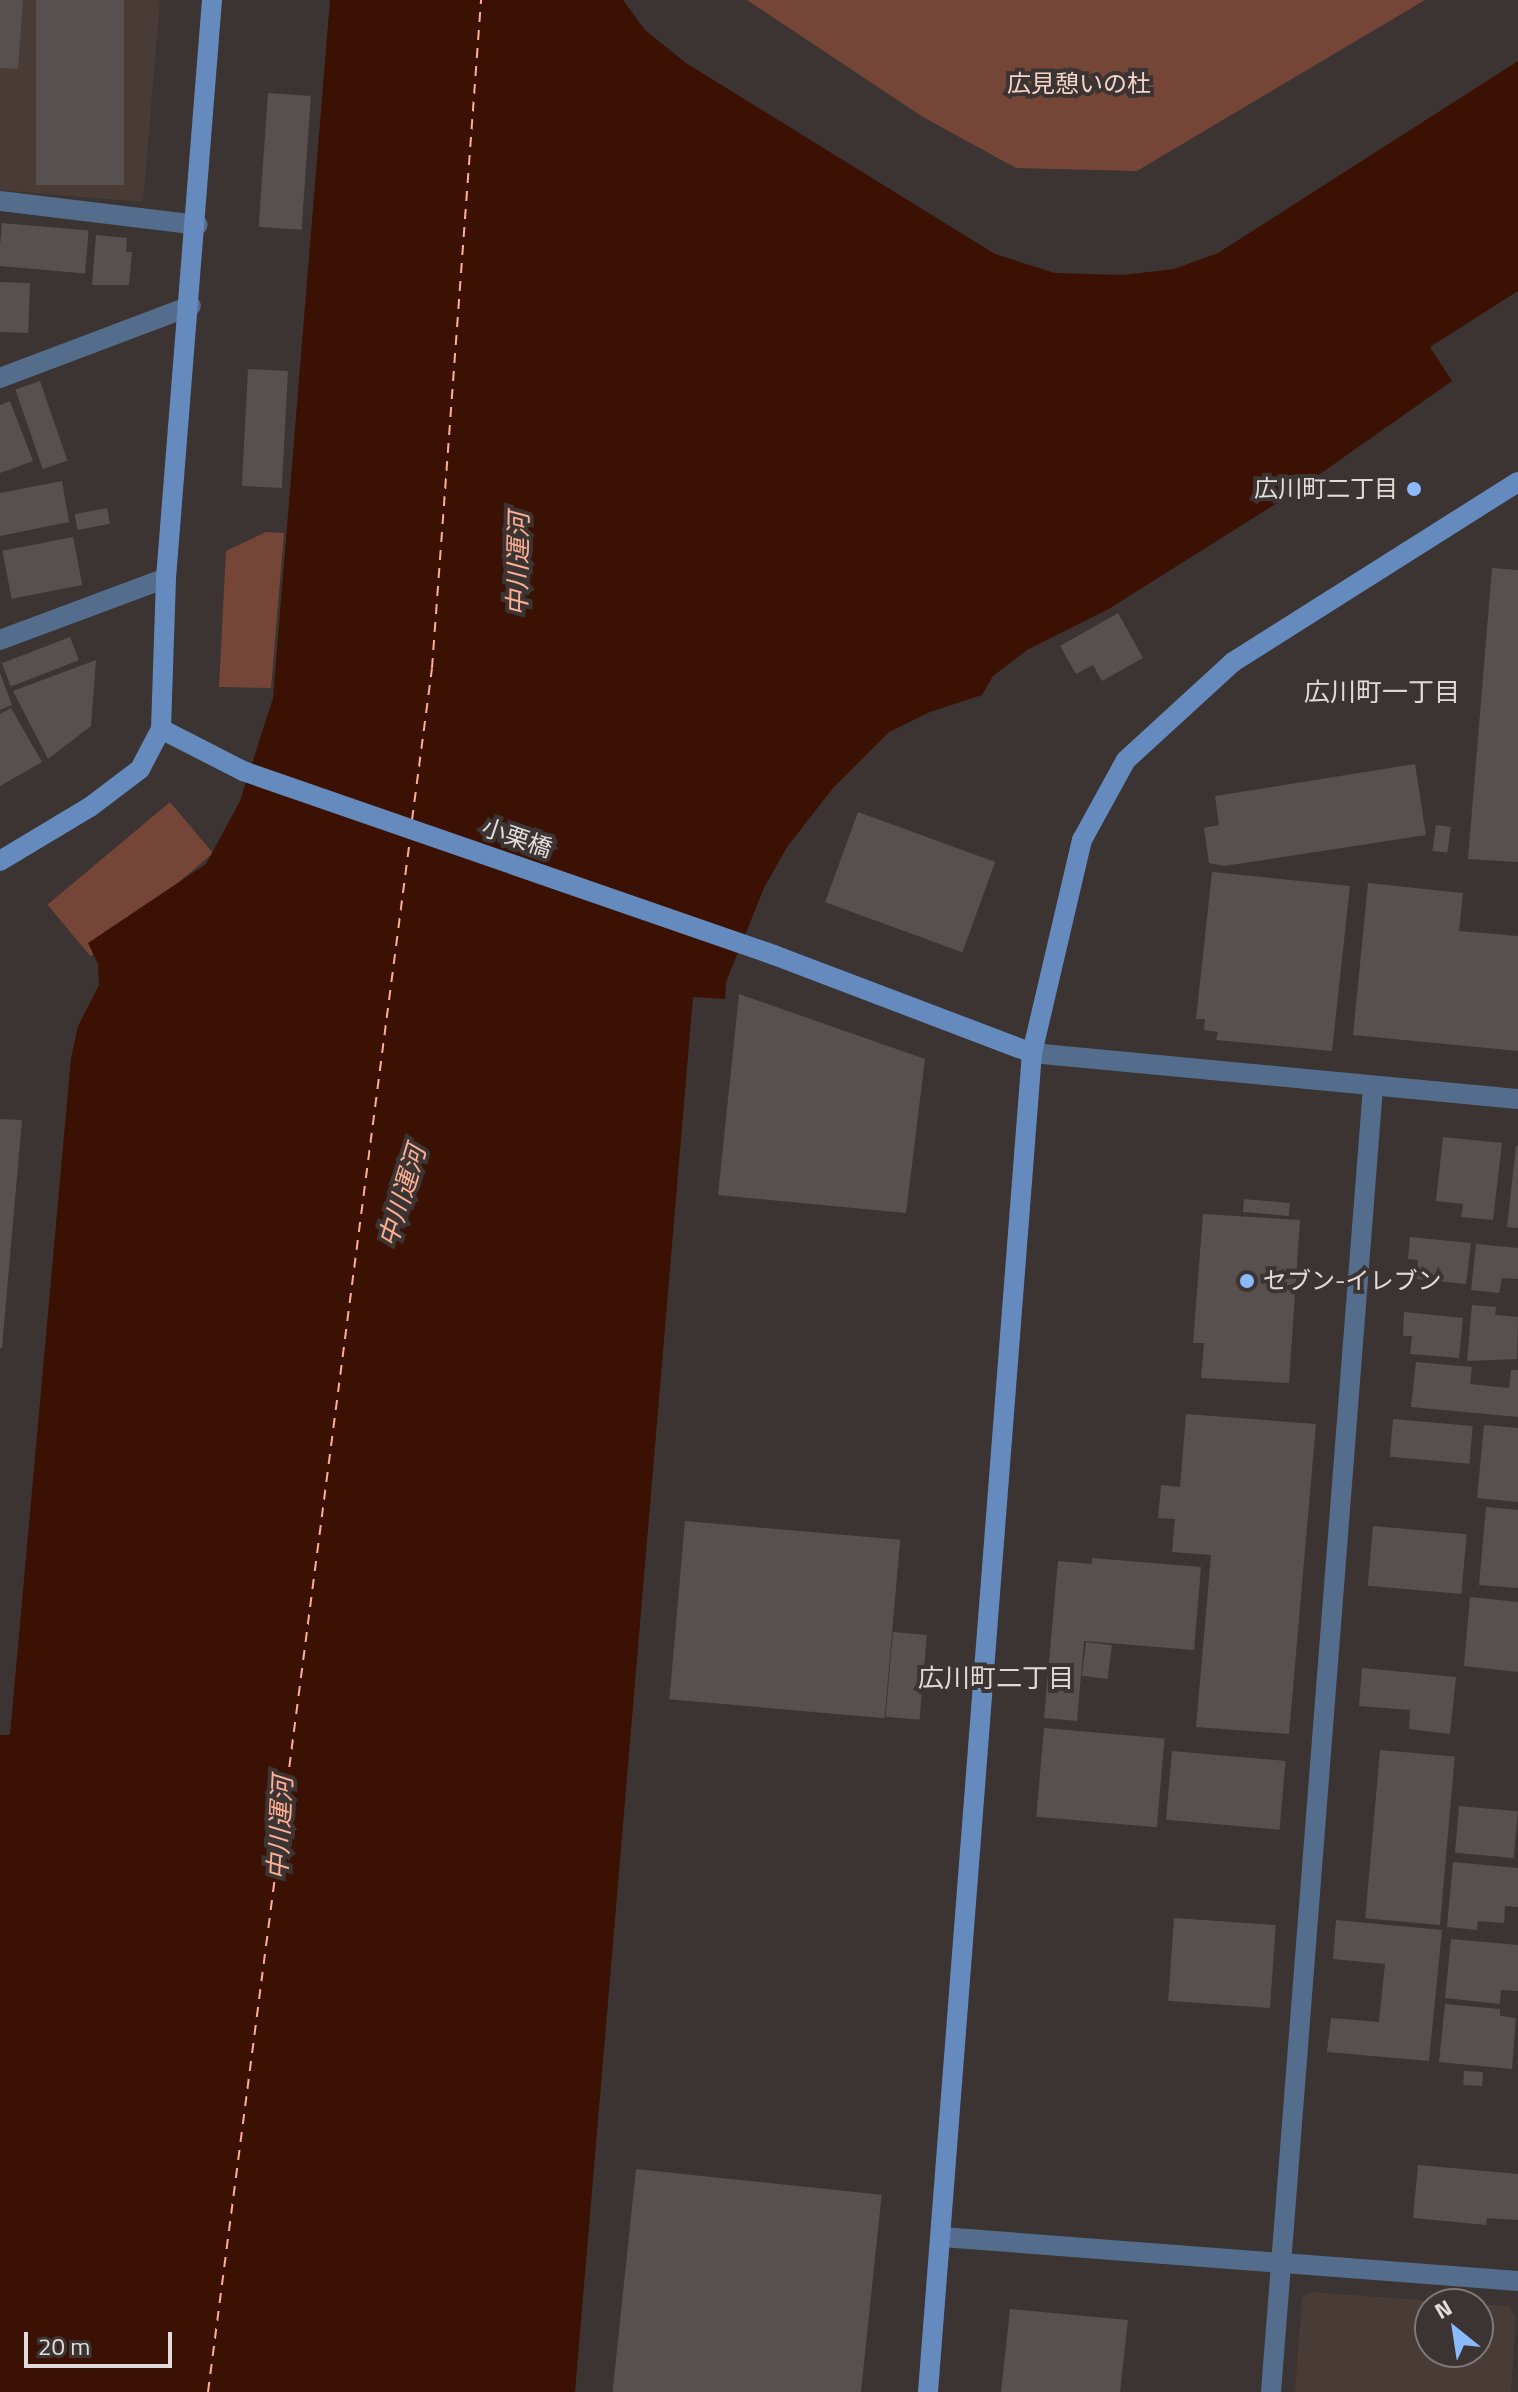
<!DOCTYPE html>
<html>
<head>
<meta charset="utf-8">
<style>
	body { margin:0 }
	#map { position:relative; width:1518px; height:2392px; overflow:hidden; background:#3b3432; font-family:"Titillium Web","Noto Sans JP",sans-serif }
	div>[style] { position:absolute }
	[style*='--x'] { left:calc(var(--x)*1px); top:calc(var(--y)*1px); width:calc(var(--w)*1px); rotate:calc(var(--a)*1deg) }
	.built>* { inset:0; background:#493c37 }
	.green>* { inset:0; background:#754637; transform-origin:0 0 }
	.water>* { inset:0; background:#3b1103 }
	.ferry>* { height:2px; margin-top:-1px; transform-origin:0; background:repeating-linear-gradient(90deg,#fdae93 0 10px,transparent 0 18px) }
	.building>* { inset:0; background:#58504e; transform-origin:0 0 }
	.lane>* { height:20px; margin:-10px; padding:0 10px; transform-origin:10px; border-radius:10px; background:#556d8d }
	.street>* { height:20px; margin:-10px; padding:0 10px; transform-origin:10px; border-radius:10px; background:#556d8d }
	.secondary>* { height:20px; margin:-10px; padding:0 10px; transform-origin:10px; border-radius:10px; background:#658abe }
	.dots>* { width:22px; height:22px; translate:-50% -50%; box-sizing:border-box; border:4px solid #3b3432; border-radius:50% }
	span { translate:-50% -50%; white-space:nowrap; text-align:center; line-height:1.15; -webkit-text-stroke:8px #3b3432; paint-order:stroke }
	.park-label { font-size:24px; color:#f5d4c9 }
	.poi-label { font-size:24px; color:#e2dddc }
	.right { translate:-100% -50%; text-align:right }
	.left { translate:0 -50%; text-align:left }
	.street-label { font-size:24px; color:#e2dddc }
	.water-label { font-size:26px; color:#fdae93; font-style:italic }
	.neighbourhood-label { font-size:26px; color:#e2d9d6 }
	.north { position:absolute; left:1414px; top:2288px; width:80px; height:80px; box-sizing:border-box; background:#3b3432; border:2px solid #7e7876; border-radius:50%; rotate:330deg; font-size:22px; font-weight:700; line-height:32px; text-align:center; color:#e2dddc }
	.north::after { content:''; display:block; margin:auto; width:28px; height:36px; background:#8abafc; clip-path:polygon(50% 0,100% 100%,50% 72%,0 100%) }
	.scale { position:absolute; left:24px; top:2332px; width:148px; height:36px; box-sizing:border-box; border:4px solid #e2dddc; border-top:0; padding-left:10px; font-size:24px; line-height:28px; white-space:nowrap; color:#e2dddc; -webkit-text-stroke:6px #3b3432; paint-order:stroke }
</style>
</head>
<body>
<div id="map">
	<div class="built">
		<i style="clip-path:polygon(0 0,160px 0,143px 202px,0 190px)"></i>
		<i style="clip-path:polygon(1310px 2292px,1476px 2304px,1430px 2304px,1430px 2352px,1478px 2352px,1478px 2304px,1509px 2306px,1516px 2316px,1511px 2392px,1295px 2392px,1302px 2298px)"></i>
	</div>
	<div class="green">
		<i style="clip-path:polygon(747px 0,1425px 0,1137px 171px,1016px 168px,923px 117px)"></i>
		<i style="clip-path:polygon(266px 532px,284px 533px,271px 688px,219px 687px,226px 551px)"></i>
		<i style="left:170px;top:802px;width:67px;height:160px;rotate:50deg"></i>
	</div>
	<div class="water">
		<i style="clip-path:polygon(330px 0,623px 0,645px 30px,686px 63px,995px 254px,1055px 273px,1123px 275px,1174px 269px,1218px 253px,1518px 61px,1518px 291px,1430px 347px,1452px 381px,1293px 493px,1107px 610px,1027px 650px,993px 676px,982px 695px,930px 712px,889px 732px,833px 788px,787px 847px,764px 888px,726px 982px,725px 999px,693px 997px,575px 2392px,0 2392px,0 1735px,10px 1735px,71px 1058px,78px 1026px,99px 985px,98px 964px,88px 943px,206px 864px,240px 801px,273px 698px)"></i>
	</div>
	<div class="ferry">
		<i style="--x:412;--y:820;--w:153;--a:-82.5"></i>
		<i style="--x:432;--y:668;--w:670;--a:-85.8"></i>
		<i style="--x:208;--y:2392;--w:1567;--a:-82.59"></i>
	</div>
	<div class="building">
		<i style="clip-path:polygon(0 0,23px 0,18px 69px,0 68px)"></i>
		<i style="left:36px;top:0;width:88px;height:185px"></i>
		<i style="left:268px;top:93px;width:43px;height:134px;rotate:4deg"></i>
		<i style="left:2px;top:223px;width:87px;height:43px;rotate:5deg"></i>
		<i style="clip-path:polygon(96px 235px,127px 238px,126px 252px,132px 252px,129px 285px,92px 285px)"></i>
		<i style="left:0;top:282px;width:30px;height:50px;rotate:2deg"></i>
		<i style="left:248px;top:369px;width:40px;height:117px;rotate:3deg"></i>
		<i style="left:40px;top:381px;width:84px;height:26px;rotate:71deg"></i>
		<i style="clip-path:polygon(10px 401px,33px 461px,0 473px,0 405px)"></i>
		<i style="clip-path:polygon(62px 481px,69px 522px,0 536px,0 493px)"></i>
		<i style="left:107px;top:508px;width:16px;height:33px;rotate:79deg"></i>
		<i style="left:73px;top:537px;width:49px;height:72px;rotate:79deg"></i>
		<i style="clip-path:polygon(1492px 568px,1518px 570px,1518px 862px,1468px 859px)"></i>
		<i style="clip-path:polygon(1118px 613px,1143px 658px,1102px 681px,1093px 665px,1076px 674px,1060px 646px)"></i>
		<i style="left:70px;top:637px;width:25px;height:73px;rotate:69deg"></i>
		<i style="clip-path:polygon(96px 660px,91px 726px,48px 759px,13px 691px)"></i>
		<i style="clip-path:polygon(0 673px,12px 705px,0 710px)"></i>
		<i style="clip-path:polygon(11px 708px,42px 762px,0 786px,0 714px)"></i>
		<i style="clip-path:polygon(1415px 764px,1426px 835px,1224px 866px,1209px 863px,1204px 828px,1219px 825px,1215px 796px)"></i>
		<i style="left:858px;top:812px;width:146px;height:96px;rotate:20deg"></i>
		<i style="left:1436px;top:825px;width:15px;height:26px;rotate:8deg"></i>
		<i style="clip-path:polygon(1212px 872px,1350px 886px,1332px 1051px,1216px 1040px,1218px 1032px,1204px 1030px,1205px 1019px,1196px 1019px)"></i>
		<i style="clip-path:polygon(1368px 883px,1463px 893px,1459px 931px,1518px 936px,1518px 1051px,1353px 1035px)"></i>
		<i style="clip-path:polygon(739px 994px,925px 1059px,906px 1213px,718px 1195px)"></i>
		<i style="clip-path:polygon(0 1119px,22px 1120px,2px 1348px,0 1348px)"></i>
		<i style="clip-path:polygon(1443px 1137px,1502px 1143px,1493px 1220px,1461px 1217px,1463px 1204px,1436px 1201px)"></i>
		<i style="clip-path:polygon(1516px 1146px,1518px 1146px,1518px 1228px,1507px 1227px)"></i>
		<i style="left:1244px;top:1199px;width:46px;height:13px;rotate:5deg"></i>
		<i style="clip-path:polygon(1203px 1214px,1300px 1220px,1289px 1383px,1201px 1378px,1204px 1343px,1193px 1343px)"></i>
		<i style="clip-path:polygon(1410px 1237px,1471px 1243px,1466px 1284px,1416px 1279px,1418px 1260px,1408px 1259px)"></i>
		<i style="clip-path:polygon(1476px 1244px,1518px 1248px,1518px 1279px,1502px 1278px,1499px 1293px,1471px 1290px)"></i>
		<i style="clip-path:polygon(1472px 1305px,1496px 1307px,1495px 1315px,1518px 1317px,1517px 1359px,1467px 1361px)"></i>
		<i style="clip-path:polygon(1404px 1312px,1463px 1318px,1459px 1358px,1410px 1354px,1412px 1336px,1403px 1336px)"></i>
		<i style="clip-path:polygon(1416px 1362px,1472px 1367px,1470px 1384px,1509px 1388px,1511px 1370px,1518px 1370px,1518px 1417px,1411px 1407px)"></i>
		<i style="clip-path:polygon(1186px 1414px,1316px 1424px,1289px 1734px,1196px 1727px,1211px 1555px,1172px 1552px,1175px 1519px,1158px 1518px,1161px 1485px,1180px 1487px)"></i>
		<i style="left:1393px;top:1419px;width:80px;height:38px;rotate:5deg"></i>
		<i style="clip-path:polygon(1484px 1425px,1518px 1428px,1518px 1502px,1477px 1498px)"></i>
		<i style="clip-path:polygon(1486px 1507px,1518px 1510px,1518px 1588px,1479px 1585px)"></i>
		<i style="left:685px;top:1521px;width:216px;height:179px;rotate:5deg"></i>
		<i style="left:1373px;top:1526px;width:94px;height:60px;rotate:5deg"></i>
		<i style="clip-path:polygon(1092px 1558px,1201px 1567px,1194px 1650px,1084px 1641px,1077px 1721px,1044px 1718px,1058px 1561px,1092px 1564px)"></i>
		<i style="clip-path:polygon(1470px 1597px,1518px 1602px,1518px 1672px,1464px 1666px)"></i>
		<i style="left:893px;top:1632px;width:34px;height:85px;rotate:5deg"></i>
		<i style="left:1086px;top:1642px;width:26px;height:34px;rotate:7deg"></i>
		<i style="clip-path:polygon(1362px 1668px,1456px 1677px,1450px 1734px,1409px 1729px,1410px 1710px,1359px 1706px)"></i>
		<i style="left:1044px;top:1728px;width:121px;height:89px;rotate:5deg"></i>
		<i style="left:1380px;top:1750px;width:75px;height:169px;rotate:5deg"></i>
		<i style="left:1172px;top:1751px;width:114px;height:69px;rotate:5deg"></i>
		<i style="left:1459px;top:1806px;width:59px;height:47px;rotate:5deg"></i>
		<i style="clip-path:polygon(1453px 1862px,1518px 1868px,1518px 1907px,1505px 1906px,1504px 1923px,1478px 1921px,1477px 1930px,1447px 1927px)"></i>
		<i style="left:1174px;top:1918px;width:102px;height:83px;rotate:4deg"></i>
		<i style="clip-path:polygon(1336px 1920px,1442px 1930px,1429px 2061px,1327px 2052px,1331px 2018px,1379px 2022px,1385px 1964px,1333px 1959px)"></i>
		<i style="clip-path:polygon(1451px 1939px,1518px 1945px,1518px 1991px,1501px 1990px,1500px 2004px,1445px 1998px)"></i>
		<i style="clip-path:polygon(1445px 2004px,1500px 2009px,1500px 2016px,1516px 2018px,1512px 2069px,1439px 2062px)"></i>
		<i style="left:1464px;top:2071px;width:19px;height:14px;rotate:3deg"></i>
		<i style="clip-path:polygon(1418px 2165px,1518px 2174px,1518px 2220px,1487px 2218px,1486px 2225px,1413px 2218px)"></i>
		<i style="left:636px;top:2169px;width:247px;height:224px;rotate:6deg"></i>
		<i style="clip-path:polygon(1010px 2309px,1128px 2320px,1120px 2392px,1001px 2392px)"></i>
	</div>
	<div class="lane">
		<i style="--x:0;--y:378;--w:204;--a:-20.7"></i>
	</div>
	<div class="street">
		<i style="--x:0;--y:201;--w:199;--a:6.9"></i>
		<i style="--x:0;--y:640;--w:177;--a:-20.5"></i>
		<i style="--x:1032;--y:1053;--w:488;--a:5.4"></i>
		<i style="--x:942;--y:2237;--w:578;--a:4.37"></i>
		<i style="--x:1271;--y:2392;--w:1310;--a:-85.53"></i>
	</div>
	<div class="secondary">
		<i style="--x:161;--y:729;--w:92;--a:27.1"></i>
		<i style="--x:243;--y:771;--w:562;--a:19.11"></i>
		<i style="--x:774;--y:955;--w:276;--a:20.8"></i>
		<i style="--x:0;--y:861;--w:105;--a:-31"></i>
		<i style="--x:90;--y:807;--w:63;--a:-37.2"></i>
		<i style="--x:140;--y:769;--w:45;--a:-62.3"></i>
		<i style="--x:161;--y:729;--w:151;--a:-88.1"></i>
		<i style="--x:166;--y:578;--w:580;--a:-85.45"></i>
		<i style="--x:928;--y:2392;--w:1343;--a:-85.56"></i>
		<i style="--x:1032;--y:1053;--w:219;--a:-76.8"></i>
		<i style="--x:1082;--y:840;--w:91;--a:-61.2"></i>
		<i style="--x:1126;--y:760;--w:145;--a:-42.5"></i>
		<i style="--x:1233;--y:662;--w:337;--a:-32.3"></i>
	</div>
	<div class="dots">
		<i style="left:1414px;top:489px;background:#8abafc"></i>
		<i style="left:1247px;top:1281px;background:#8abafc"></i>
	</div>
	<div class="park-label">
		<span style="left:1079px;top:84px">広見憩いの杜</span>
	</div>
	<div class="poi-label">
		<span class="right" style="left:1398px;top:489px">広川町二丁目</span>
		<span class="left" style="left:1263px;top:1281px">セブン-イレブン</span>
	</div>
	<div class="street-label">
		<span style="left:517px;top:838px;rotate:19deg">小栗橋</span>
	</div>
	<div class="water-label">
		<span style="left:518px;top:564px;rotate:-89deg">中川運河</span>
		<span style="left:402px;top:1196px;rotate:-73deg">中川運河</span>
		<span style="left:280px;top:1828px;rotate:-87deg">中川運河</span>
	</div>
	<div class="neighbourhood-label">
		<span style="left:1382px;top:692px">広川町一丁目</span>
		<span style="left:996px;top:1678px">広川町二丁目</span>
	</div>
	<div class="north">N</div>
	<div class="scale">20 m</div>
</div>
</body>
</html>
